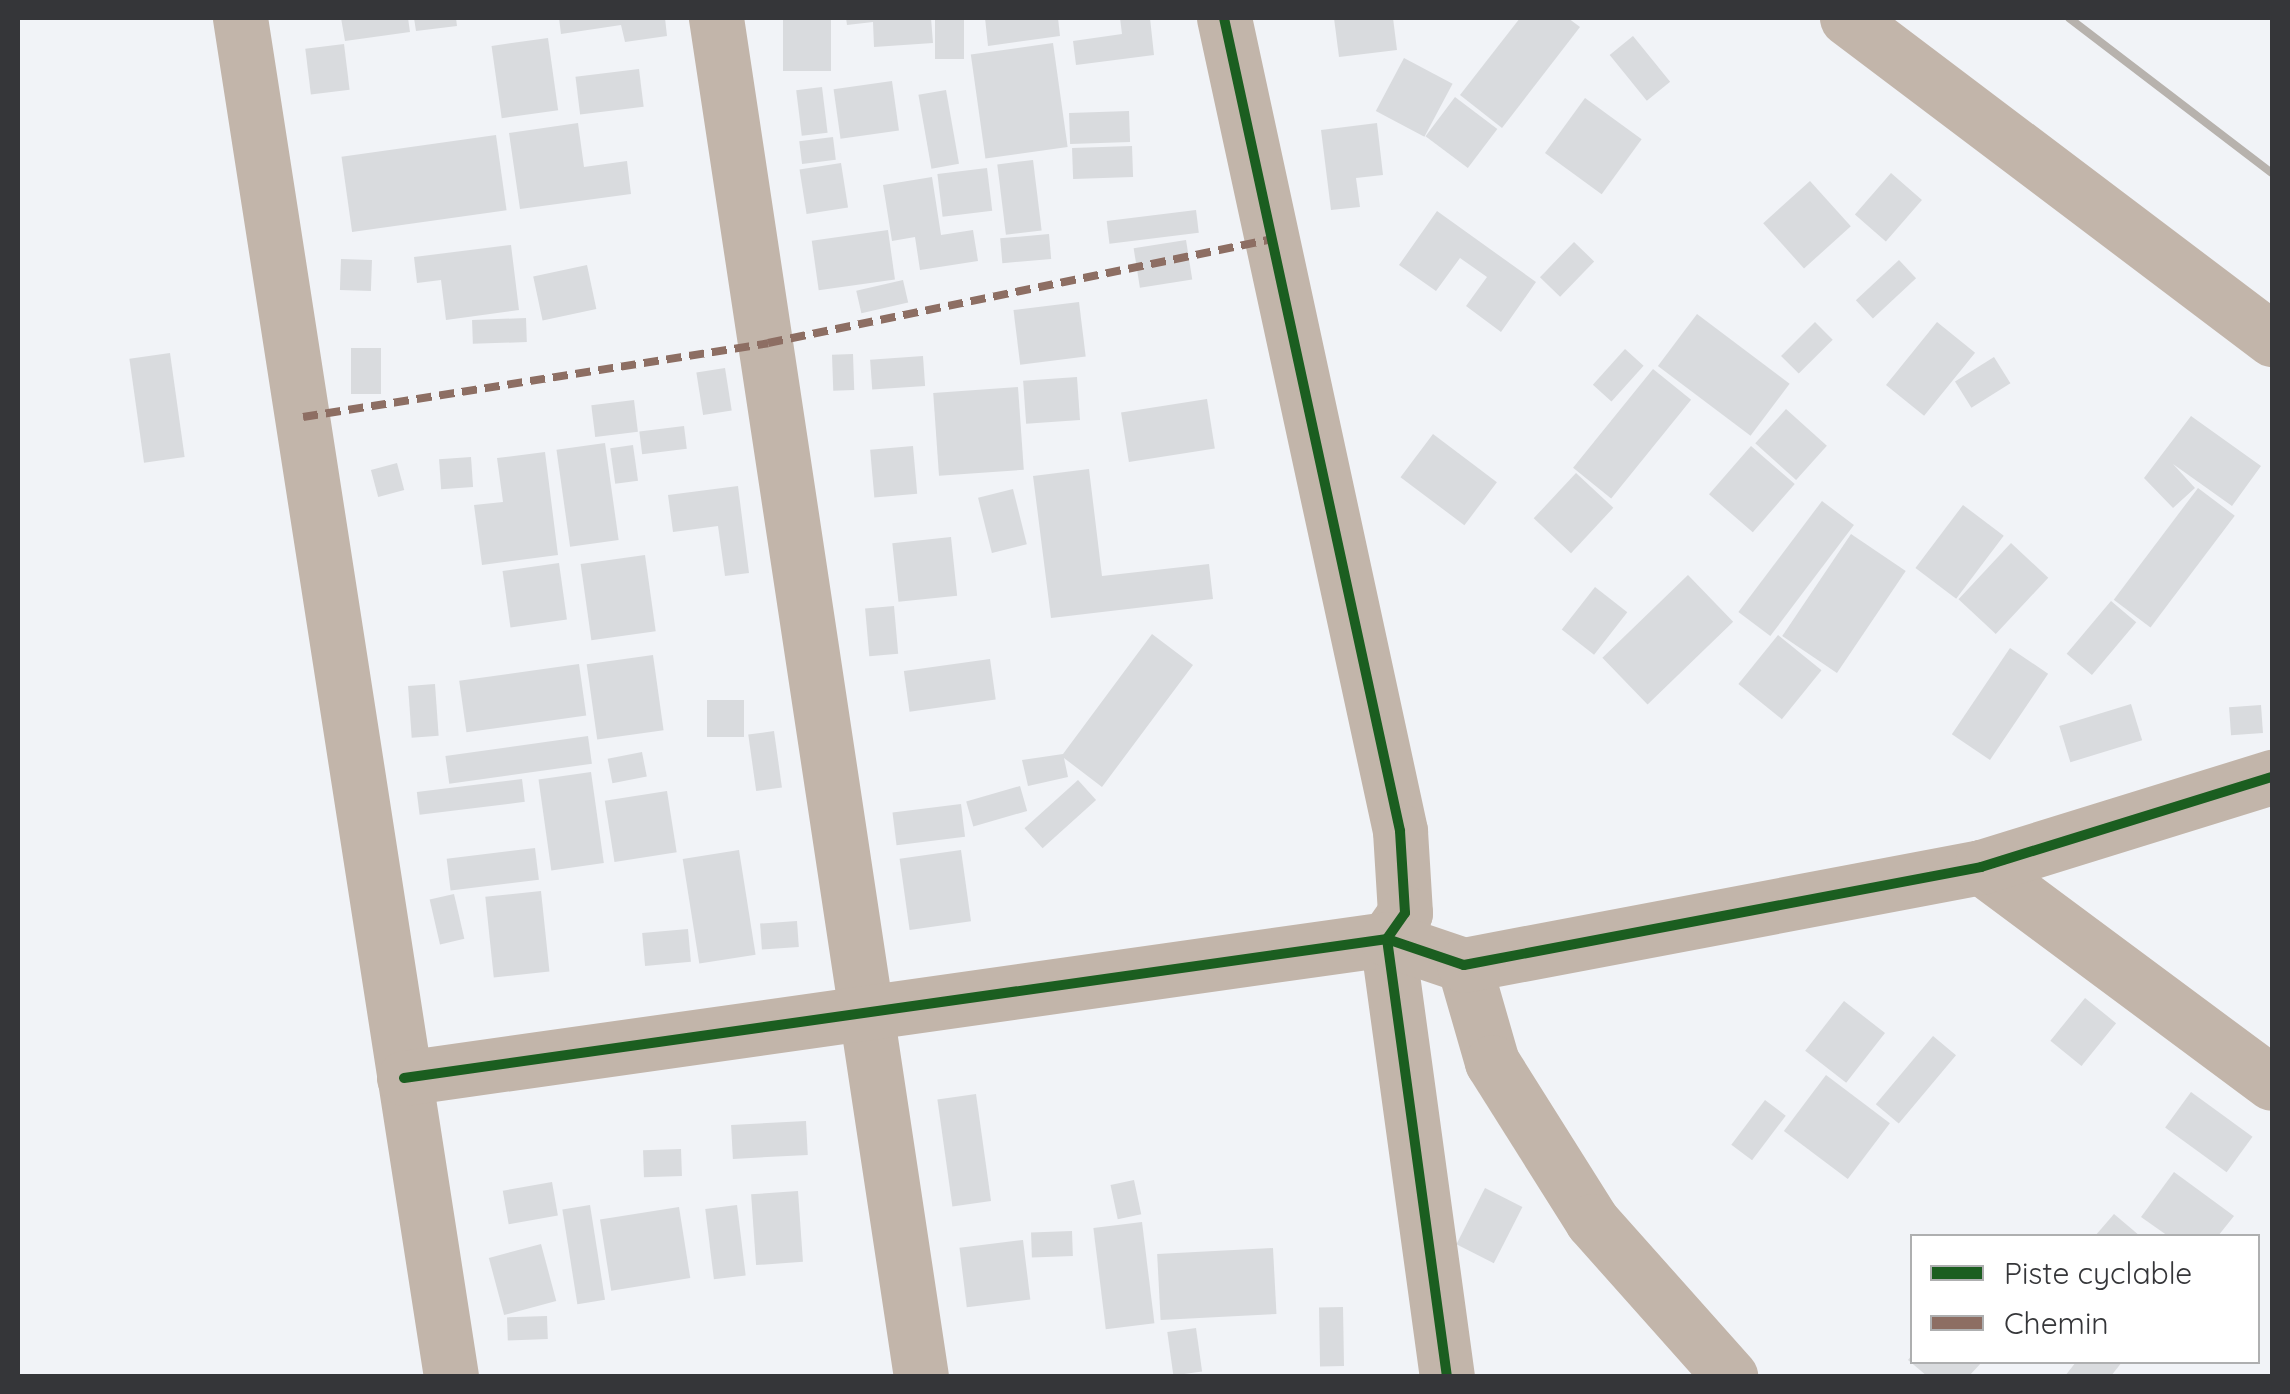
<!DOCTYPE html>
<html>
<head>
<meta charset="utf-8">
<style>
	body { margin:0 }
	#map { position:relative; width:2290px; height:1394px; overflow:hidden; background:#f1f3f7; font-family:Quicksand,sans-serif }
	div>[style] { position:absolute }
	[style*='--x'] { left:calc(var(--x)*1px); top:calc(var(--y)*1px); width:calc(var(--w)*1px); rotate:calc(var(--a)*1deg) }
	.building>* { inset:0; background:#d9dbde; transform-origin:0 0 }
	.minor>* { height:55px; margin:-27.5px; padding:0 27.5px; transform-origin:27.5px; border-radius:27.5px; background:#c2b5aa }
	.rail>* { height:8px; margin:-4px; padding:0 4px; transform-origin:4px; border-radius:4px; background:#b7b2ad }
	.quiet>* { height:8px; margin-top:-4px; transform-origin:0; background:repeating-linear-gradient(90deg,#8d6e63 0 15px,transparent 0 23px) }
	.cycleway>* { height:10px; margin:-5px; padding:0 5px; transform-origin:5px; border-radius:5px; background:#1b5e20 }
	span { translate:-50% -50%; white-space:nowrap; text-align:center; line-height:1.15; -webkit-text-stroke:8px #fff; paint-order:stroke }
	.frame { position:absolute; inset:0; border:20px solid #353639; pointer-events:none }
	.legend { position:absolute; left:1910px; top:1234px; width:350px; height:130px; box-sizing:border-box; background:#fff; border:2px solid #aeafb0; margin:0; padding:12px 18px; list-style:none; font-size:30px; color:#353639 }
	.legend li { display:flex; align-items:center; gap:20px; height:50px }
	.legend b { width:50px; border:2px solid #aeafb0 }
</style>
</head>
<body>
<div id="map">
	<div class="building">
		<i style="clip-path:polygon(341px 18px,408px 18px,410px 32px,345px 41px)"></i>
		<i style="clip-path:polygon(414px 18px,456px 18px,457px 26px,416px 31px)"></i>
		<i style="clip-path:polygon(559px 18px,665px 18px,667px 36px,625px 42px,621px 25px,561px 34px)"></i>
		<i style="left:783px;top:18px;width:48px;height:53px"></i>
		<i style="clip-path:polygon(846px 18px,931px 18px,933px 43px,874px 47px,873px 22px,847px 25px)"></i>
		<i style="left:935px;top:18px;width:29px;height:41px"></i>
		<i style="clip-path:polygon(985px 18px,1058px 18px,1060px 36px,988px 46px)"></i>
		<i style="clip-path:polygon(1120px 18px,1150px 18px,1154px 55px,1076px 65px,1073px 41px,1122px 34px)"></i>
		<i style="clip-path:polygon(1334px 18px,1393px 18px,1397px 50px,1339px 57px)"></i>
		<i style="clip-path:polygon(1520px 18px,1568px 18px,1580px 27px,1502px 128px,1460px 95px)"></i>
		<i style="left:1633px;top:36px;width:59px;height:30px;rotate:51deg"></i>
		<i style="left:548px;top:38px;width:73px;height:57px;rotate:82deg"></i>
		<i style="left:1053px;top:43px;width:105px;height:83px;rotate:82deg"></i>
		<i style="left:344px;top:44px;width:46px;height:39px;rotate:83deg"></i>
		<i style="left:1404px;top:58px;width:55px;height:60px;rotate:28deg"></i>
		<i style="left:639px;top:69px;width:38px;height:64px;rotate:83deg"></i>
		<i style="left:892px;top:81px;width:50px;height:59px;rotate:82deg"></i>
		<i style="left:822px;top:87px;width:46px;height:26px;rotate:83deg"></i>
		<i style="left:946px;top:90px;width:75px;height:28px;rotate:80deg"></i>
		<i style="left:1455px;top:97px;width:53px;height:49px;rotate:37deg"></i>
		<i style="left:1585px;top:98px;width:70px;height:68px;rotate:36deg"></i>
		<i style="left:1129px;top:111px;width:31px;height:60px;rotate:88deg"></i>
		<i style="clip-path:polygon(578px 123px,584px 167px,627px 161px,631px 194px,520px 209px,509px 133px)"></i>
		<i style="clip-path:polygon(1377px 123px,1383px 175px,1356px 178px,1360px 207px,1331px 210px,1321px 130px)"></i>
		<i style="left:496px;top:135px;width:76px;height:156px;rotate:82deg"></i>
		<i style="left:833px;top:137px;width:23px;height:34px;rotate:83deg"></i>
		<i style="left:1132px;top:146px;width:31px;height:60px;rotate:88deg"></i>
		<i style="left:1033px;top:160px;width:71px;height:36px;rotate:83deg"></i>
		<i style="left:841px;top:163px;width:45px;height:42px;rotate:81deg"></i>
		<i style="left:987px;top:168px;width:43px;height:50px;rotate:83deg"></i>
		<i style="left:1891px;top:173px;width:41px;height:55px;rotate:41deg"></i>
		<i style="clip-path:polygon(932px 177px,941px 235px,973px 230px,978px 261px,920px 270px,915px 237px,892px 241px,883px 185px)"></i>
		<i style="left:1810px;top:181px;width:61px;height:63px;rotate:48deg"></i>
		<i style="left:1196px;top:210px;width:23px;height:90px;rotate:83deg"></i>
		<i style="clip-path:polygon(1437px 211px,1536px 282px,1501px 332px,1466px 306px,1487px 277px,1460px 258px,1436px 291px,1399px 265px)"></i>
		<i style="left:888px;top:230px;width:50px;height:77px;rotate:82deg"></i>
		<i style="left:1049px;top:234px;width:25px;height:49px;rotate:85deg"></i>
		<i style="left:1186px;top:240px;width:40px;height:53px;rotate:81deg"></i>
		<i style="left:1574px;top:242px;width:28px;height:49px;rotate:44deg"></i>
		<i style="clip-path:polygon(511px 245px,519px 310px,446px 320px,441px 280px,417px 283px,414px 257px)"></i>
		<i style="left:341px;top:259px;width:31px;height:31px;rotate:2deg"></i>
		<i style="left:1899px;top:260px;width:25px;height:59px;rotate:47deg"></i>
		<i style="left:587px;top:265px;width:45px;height:55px;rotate:78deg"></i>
		<i style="left:903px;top:280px;width:23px;height:48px;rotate:77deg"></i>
		<i style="left:1079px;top:302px;width:55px;height:66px;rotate:83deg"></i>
		<i style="left:1697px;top:314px;width:116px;height:65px;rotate:37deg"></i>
		<i style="left:526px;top:318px;width:24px;height:54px;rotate:88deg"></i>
		<i style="left:1815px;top:322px;width:25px;height:48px;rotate:45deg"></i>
		<i style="left:1937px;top:322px;width:49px;height:81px;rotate:39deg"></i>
		<i style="left:351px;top:348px;width:30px;height:46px"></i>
		<i style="left:1625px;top:349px;width:25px;height:48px;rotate:42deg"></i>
		<i style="left:170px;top:353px;width:105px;height:41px;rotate:82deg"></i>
		<i style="left:853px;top:354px;width:36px;height:21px;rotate:88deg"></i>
		<i style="left:923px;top:356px;width:30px;height:53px;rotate:86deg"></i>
		<i style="left:1994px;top:357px;width:31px;height:46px;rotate:58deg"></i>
		<i style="left:725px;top:368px;width:43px;height:29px;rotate:81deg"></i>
		<i style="left:1653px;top:369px;width:49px;height:127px;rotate:39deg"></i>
		<i style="left:1077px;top:377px;width:43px;height:54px;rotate:86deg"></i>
		<i style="left:1018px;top:387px;width:83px;height:85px;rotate:86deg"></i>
		<i style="left:1207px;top:399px;width:50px;height:87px;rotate:81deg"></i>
		<i style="left:634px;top:400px;width:32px;height:43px;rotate:83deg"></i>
		<i style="left:1786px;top:409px;width:55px;height:46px;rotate:42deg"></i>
		<i style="clip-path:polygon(2191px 416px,2261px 466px,2232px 506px,2173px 464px,2195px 488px,2173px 508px,2144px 478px)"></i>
		<i style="left:684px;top:426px;width:23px;height:45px;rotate:83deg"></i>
		<i style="left:1433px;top:434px;width:80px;height:54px;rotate:37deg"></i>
		<i style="left:605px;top:443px;width:98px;height:49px;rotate:82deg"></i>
		<i style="left:633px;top:445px;width:36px;height:23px;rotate:82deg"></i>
		<i style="left:913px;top:446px;width:48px;height:43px;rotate:85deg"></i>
		<i style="left:1751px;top:446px;width:58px;height:64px;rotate:41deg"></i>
		<i style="clip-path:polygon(545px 452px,558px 555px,482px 565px,474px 505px,503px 502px,497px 458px)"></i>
		<i style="left:471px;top:457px;width:30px;height:32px;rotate:86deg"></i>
		<i style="left:397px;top:463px;width:28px;height:27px;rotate:75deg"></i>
		<i style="clip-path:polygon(1089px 469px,1102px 576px,1209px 564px,1213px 599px,1051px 618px,1033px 476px)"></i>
		<i style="left:1576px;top:473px;width:51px;height:62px;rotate:43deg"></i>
		<i style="clip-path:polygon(738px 486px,749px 573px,725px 576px,718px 526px,673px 532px,668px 495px)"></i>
		<i style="left:2198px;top:488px;width:46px;height:140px;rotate:37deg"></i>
		<i style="left:1013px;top:489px;width:57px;height:36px;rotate:76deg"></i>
		<i style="left:1822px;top:501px;width:40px;height:139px;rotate:37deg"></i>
		<i style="left:1963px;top:505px;width:51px;height:79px;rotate:37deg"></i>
		<i style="left:1851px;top:534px;width:66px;height:123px;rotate:34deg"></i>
		<i style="left:951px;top:537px;width:59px;height:59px;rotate:84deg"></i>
		<i style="left:2011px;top:543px;width:51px;height:77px;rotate:43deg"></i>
		<i style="left:645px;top:555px;width:77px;height:65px;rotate:82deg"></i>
		<i style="left:559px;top:563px;width:57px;height:57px;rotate:82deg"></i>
		<i style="left:1688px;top:575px;width:65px;height:119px;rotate:46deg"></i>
		<i style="left:1595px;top:587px;width:41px;height:54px;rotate:38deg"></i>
		<i style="left:2111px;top:601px;width:33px;height:69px;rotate:40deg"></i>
		<i style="left:894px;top:606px;width:48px;height:29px;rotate:85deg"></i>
		<i style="clip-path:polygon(1152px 634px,1193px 665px,1102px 787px,1064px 758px,1068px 777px,1028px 786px,1022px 760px,1063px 754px)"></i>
		<i style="left:1778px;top:635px;width:56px;height:63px;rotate:39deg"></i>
		<i style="left:2010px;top:648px;width:46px;height:104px;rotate:34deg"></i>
		<i style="left:653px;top:655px;width:76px;height:67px;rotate:82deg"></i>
		<i style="left:990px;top:659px;width:41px;height:87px;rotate:82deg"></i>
		<i style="left:579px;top:664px;width:52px;height:121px;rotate:82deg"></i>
		<i style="left:435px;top:684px;width:52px;height:27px;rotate:86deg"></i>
		<i style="left:707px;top:700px;width:37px;height:37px"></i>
		<i style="left:2131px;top:704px;width:38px;height:75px;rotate:73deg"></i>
		<i style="left:2261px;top:705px;width:28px;height:32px;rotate:86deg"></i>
		<i style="left:774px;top:731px;width:57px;height:26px;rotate:82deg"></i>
		<i style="left:588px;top:736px;width:28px;height:144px;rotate:82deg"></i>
		<i style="left:642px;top:752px;width:25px;height:35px;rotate:79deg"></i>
		<i style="left:591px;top:772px;width:92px;height:53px;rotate:82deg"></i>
		<i style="left:522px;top:779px;width:23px;height:106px;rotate:83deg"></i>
		<i style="left:1078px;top:780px;width:27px;height:72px;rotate:48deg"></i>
		<i style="left:1020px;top:786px;width:26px;height:56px;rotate:74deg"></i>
		<i style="left:667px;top:791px;width:62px;height:63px;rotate:81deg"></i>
		<i style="left:961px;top:804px;width:33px;height:69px;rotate:83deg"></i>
		<i style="left:535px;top:848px;width:32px;height:89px;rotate:83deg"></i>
		<i style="left:739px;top:850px;width:106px;height:57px;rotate:81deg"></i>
		<i style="left:961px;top:850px;width:72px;height:62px;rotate:82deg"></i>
		<i style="left:541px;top:891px;width:81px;height:56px;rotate:84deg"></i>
		<i style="left:454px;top:894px;width:46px;height:25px;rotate:77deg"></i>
		<i style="left:797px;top:921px;width:26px;height:37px;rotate:86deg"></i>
		<i style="left:688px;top:929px;width:33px;height:46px;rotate:85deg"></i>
		<i style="left:2085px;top:998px;width:40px;height:55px;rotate:39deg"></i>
		<i style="left:1844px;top:1001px;width:52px;height:63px;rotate:38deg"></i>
		<i style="left:1933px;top:1036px;width:30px;height:89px;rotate:40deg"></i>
		<i style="left:1826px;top:1075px;width:80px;height:70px;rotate:37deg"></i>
		<i style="left:2191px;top:1092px;width:76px;height:44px;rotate:36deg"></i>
		<i style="left:976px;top:1094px;width:108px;height:39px;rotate:82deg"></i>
		<i style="left:1765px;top:1100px;width:26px;height:56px;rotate:37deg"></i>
		<i style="left:806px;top:1121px;width:34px;height:75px;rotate:87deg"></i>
		<i style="left:681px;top:1149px;width:27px;height:38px;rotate:88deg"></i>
		<i style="clip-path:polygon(2174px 1172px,2234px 1216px,2218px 1236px,2168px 1236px,2141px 1217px)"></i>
		<i style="left:1134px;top:1180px;width:35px;height:24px;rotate:78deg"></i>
		<i style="left:552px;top:1182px;width:34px;height:50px;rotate:80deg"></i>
		<i style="left:1485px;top:1188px;width:42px;height:63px;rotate:27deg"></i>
		<i style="left:798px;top:1191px;width:71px;height:47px;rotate:86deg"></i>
		<i style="left:590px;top:1205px;width:96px;height:28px;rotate:81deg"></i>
		<i style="left:737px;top:1205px;width:71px;height:32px;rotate:83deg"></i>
		<i style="left:679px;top:1207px;width:72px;height:80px;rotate:81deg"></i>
		<i style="clip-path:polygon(2114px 1214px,2140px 1236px,2095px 1236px)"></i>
		<i style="left:1142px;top:1222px;width:102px;height:49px;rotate:83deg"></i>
		<i style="left:1072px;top:1231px;width:25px;height:41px;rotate:88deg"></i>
		<i style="left:1023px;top:1240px;width:60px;height:64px;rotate:83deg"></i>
		<i style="left:541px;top:1244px;width:59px;height:54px;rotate:75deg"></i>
		<i style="left:1273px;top:1248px;width:66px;height:116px;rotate:87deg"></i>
		<i style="left:1343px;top:1307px;width:59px;height:24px;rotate:89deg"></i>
		<i style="left:547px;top:1316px;width:23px;height:40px;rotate:88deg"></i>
		<i style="left:1196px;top:1328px;width:44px;height:29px;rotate:82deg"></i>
		<i style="clip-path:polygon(1912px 1355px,1912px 1362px,1982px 1362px,1969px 1376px,1927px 1376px,1908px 1360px)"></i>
		<i style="clip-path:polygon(2076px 1362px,2122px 1362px,2111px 1376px,2065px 1376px)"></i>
	</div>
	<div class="minor">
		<i style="--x:240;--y:18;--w:1374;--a:81.17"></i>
		<i style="--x:716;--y:18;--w:1373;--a:81.42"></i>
		<i style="--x:1224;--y:18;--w:832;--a:77.78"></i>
		<i style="--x:1400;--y:831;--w:82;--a:86.5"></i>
		<i style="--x:1405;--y:913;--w:32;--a:125"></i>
		<i style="--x:1387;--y:939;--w:441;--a:82.2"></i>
		<i style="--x:1847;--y:18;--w:533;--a:37.06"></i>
		<i style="--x:1981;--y:867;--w:362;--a:36.6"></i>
		<i style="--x:1464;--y:965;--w:101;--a:73.9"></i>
		<i style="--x:1492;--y:1062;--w:188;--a:57.8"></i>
		<i style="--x:1592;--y:1221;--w:208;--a:48.3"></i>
		<i style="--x:404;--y:1078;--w:993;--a:-8.05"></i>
		<i style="--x:1387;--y:939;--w:81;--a:18.7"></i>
		<i style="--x:1464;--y:965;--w:526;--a:-10.73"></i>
		<i style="--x:1981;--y:867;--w:305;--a:-17.2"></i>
	</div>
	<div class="rail">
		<i style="--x:2069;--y:18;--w:255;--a:37.4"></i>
	</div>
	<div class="quiet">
		<i style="--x:303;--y:417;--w:471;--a:-9"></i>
		<i style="--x:768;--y:343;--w:516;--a:-11.64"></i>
	</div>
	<div class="cycleway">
		<i style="--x:1224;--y:18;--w:832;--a:77.78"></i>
		<i style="--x:1400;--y:831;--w:82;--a:86.5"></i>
		<i style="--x:1405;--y:913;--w:32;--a:125"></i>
		<i style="--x:1387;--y:939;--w:441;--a:82.2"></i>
		<i style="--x:404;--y:1078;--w:993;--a:-8.05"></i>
		<i style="--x:1387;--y:939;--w:81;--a:18.7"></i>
		<i style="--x:1464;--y:965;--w:526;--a:-10.73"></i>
		<i style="--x:1981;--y:867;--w:305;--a:-17.2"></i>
	</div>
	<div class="frame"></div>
	<ul class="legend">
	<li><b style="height:12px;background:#1b5e20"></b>Piste cyclable</li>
	<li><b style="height:12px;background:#8d6e63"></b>Chemin</li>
	</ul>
</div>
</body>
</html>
